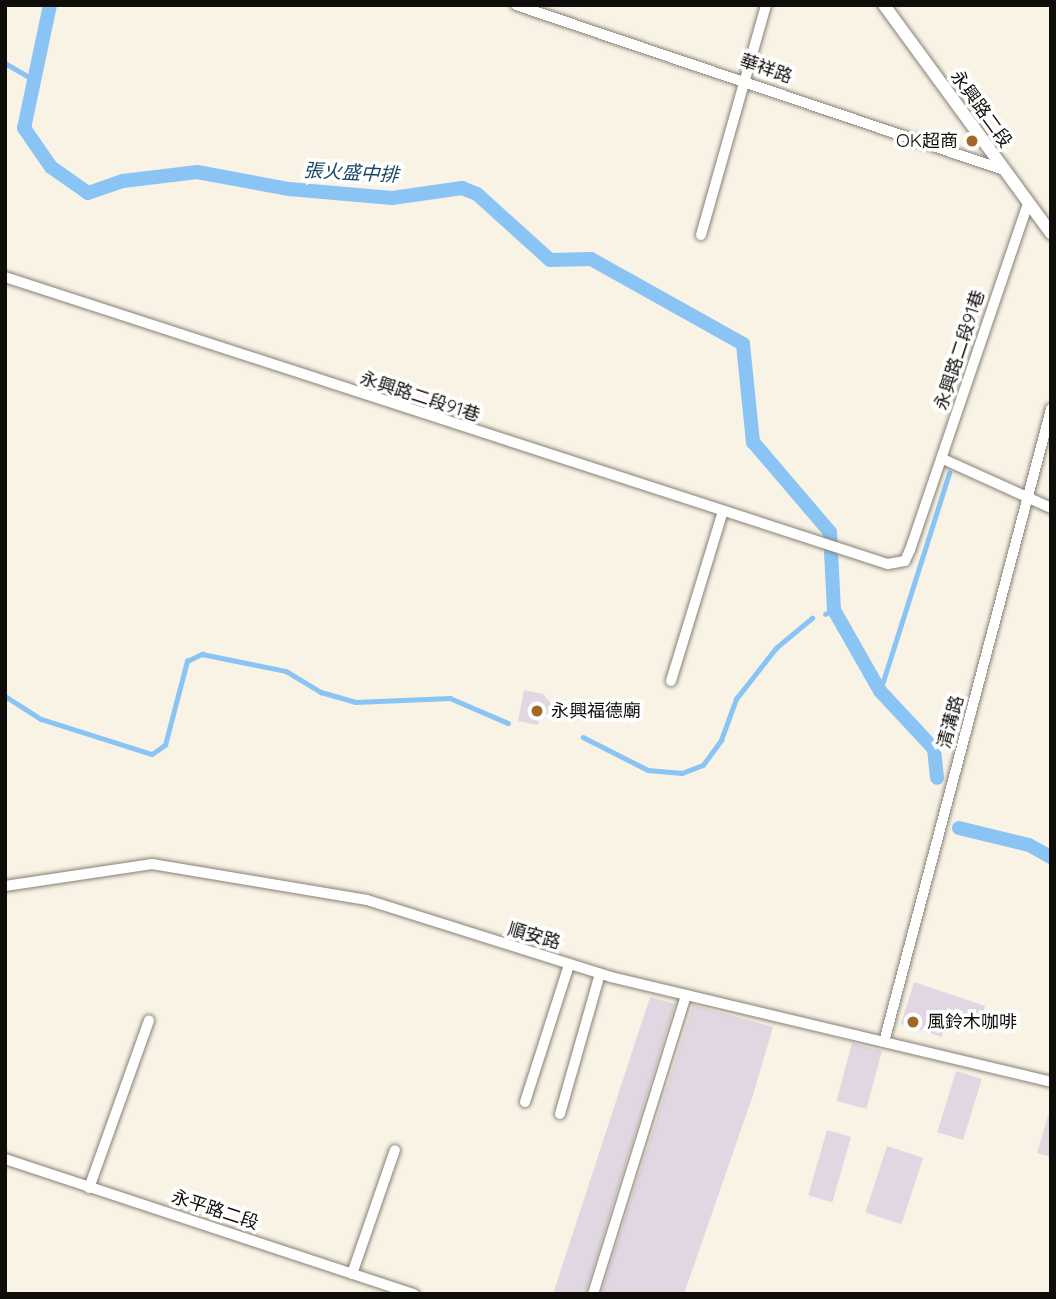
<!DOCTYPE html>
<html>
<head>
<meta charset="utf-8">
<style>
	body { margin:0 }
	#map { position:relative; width:1056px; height:1299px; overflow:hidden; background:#f9f3e6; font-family:Quicksand,"Noto Sans TC",sans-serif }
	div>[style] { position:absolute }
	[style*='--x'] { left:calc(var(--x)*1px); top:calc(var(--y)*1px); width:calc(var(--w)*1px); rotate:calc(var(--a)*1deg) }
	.stream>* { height:4.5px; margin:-2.25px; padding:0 2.25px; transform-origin:2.25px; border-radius:2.25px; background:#89c4f4 }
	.canal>* { height:14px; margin:-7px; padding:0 7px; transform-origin:7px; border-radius:7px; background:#89c4f4 }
	.building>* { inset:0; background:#e0d7e3; transform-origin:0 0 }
	.roads { filter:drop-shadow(0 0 2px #878176) drop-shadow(0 0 2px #878176) }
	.minor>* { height:10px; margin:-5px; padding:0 5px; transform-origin:5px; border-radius:5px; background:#fff }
	.tertiary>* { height:12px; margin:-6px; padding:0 6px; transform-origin:6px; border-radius:6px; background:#fff }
	.dots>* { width:19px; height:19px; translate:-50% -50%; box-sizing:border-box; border:4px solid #fff; border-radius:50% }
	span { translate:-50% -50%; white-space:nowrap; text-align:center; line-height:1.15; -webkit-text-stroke:7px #fff; paint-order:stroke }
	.street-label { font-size:18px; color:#0f0d09 }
	.poi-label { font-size:18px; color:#0f0d09 }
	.right { translate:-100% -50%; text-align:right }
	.left { translate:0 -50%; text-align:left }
	.water-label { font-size:19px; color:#1a4666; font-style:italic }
	.frame { position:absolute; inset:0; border:7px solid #0f0d09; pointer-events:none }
</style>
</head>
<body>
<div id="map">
	<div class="stream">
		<i style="--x:5;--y:63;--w:34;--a:30"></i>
		<i style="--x:825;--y:614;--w:10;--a:-24"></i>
		<i style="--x:880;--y:691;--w:229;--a:-72.4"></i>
		<i style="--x:5;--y:696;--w:43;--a:32.6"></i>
		<i style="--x:41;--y:719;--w:116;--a:17.5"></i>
		<i style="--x:152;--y:754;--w:16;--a:-35"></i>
		<i style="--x:165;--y:745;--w:87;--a:-75.3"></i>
		<i style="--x:187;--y:661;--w:17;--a:-25"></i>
		<i style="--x:202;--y:654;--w:86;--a:11.4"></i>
		<i style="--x:286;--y:671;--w:41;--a:31"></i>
		<i style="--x:321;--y:692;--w:35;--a:16"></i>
		<i style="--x:355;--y:702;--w:95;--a:-2.4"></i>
		<i style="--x:450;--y:698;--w:63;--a:23.3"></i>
		<i style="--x:583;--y:737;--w:73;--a:26.9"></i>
		<i style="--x:648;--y:770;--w:34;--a:5"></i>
		<i style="--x:682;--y:773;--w:22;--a:-21"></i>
		<i style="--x:703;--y:765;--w:31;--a:-54"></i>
		<i style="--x:721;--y:740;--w:44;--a:-69.9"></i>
		<i style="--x:736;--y:699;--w:65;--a:-51.9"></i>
		<i style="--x:776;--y:648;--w:47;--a:-39.8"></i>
	</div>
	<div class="canal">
		<i style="--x:50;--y:5;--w:126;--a:101.9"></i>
		<i style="--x:24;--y:128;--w:47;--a:55.3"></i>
		<i style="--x:51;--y:167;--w:45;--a:35.1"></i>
		<i style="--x:88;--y:193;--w:37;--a:-19"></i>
		<i style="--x:123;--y:181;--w:75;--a:-6.9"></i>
		<i style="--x:197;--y:172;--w:94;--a:10.5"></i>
		<i style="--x:289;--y:189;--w:103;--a:5"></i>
		<i style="--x:392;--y:198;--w:71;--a:-8.1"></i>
		<i style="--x:462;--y:188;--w:16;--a:22"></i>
		<i style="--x:477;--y:194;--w:98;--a:42.1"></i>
		<i style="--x:550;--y:260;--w:41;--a:-1.4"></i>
		<i style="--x:591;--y:259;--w:174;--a:29.2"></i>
		<i style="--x:743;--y:344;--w:99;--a:84.2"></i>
		<i style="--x:753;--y:442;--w:118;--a:49.5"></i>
		<i style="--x:830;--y:532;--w:78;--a:87.1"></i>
		<i style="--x:834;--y:610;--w:93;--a:60.4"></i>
		<i style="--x:880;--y:691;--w:79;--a:47"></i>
		<i style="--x:934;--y:749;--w:29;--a:84"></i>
		<i style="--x:959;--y:828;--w:72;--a:13.7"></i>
		<i style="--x:1029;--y:845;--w:25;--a:29"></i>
	</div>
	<div class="building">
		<i style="clip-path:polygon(524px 690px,543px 694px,554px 707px,551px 718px,540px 715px,538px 725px,518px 721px)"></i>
		<i style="clip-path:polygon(914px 982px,985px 1006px,977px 1031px,946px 1021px,942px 1037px,901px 1024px)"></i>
		<i style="clip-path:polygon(650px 997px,675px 1004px,585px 1294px,553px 1294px)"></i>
		<i style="clip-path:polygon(693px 1005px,773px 1027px,753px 1095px,684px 1294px,601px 1294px)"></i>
		<i style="left:852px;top:1043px;width:31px;height:60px;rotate:15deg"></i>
		<i style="left:956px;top:1071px;width:27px;height:64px;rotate:17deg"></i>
		<i style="clip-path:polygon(1048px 1116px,1051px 1116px,1051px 1157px,1037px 1153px)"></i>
		<i style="left:827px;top:1130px;width:25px;height:68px;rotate:16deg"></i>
		<i style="left:887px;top:1146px;width:38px;height:70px;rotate:18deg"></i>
	</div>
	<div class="roads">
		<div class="minor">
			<i style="--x:516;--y:5;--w:515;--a:18.68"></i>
			<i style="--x:701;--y:235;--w:239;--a:-74.2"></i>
			<i style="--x:5;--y:277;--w:928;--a:18.01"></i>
			<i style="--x:888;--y:564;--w:17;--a:-10"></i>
			<i style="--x:905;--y:561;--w:12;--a:-66"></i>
			<i style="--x:910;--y:550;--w:367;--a:-71.2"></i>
			<i style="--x:943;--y:459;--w:119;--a:24.4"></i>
			<i style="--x:671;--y:681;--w:175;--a:-73"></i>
			<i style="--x:5;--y:886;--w:149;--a:-8.5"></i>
			<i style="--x:152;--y:864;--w:218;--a:9.5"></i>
			<i style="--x:367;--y:900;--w:256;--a:17.5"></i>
			<i style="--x:611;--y:977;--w:452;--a:13.4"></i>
			<i style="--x:884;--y:1042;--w:655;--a:-75.22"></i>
			<i style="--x:525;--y:1102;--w:144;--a:-72.2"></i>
			<i style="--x:560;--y:1114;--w:146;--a:-74.1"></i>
			<i style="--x:5;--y:1159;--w:431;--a:18.3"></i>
			<i style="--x:89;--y:1188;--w:178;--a:-70.3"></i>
			<i style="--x:352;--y:1274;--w:131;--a:-70.9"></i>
			<i style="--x:593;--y:1294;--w:313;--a:-72.7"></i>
		</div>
		<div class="tertiary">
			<i style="--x:884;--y:5;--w:283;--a:53.8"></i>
		</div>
	</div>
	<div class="dots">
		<i style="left:972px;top:141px;background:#a16825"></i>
		<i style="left:537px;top:711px;background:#a16825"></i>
		<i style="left:913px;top:1022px;background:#a16825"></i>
	</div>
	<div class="street-label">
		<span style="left:766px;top:69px;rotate:19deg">華祥路</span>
		<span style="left:981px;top:109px;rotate:54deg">永興路二段</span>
		<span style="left:960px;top:350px;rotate:-72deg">永興路二段91巷</span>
		<span style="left:420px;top:397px;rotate:18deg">永興路二段91巷</span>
		<span style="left:951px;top:722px;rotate:-75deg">清溝路</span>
		<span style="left:534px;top:936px;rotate:16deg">順安路</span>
		<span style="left:215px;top:1210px;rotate:18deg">永平路二段</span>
	</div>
	<div class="poi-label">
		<span class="right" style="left:958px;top:141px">OK超商</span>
		<span class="left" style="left:551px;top:711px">永興福德廟</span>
		<span class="left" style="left:927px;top:1022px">風鈴木咖啡</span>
	</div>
	<div class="water-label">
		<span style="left:351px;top:173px;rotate:3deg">張火盛中排</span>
	</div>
	<div class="frame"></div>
</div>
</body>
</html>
